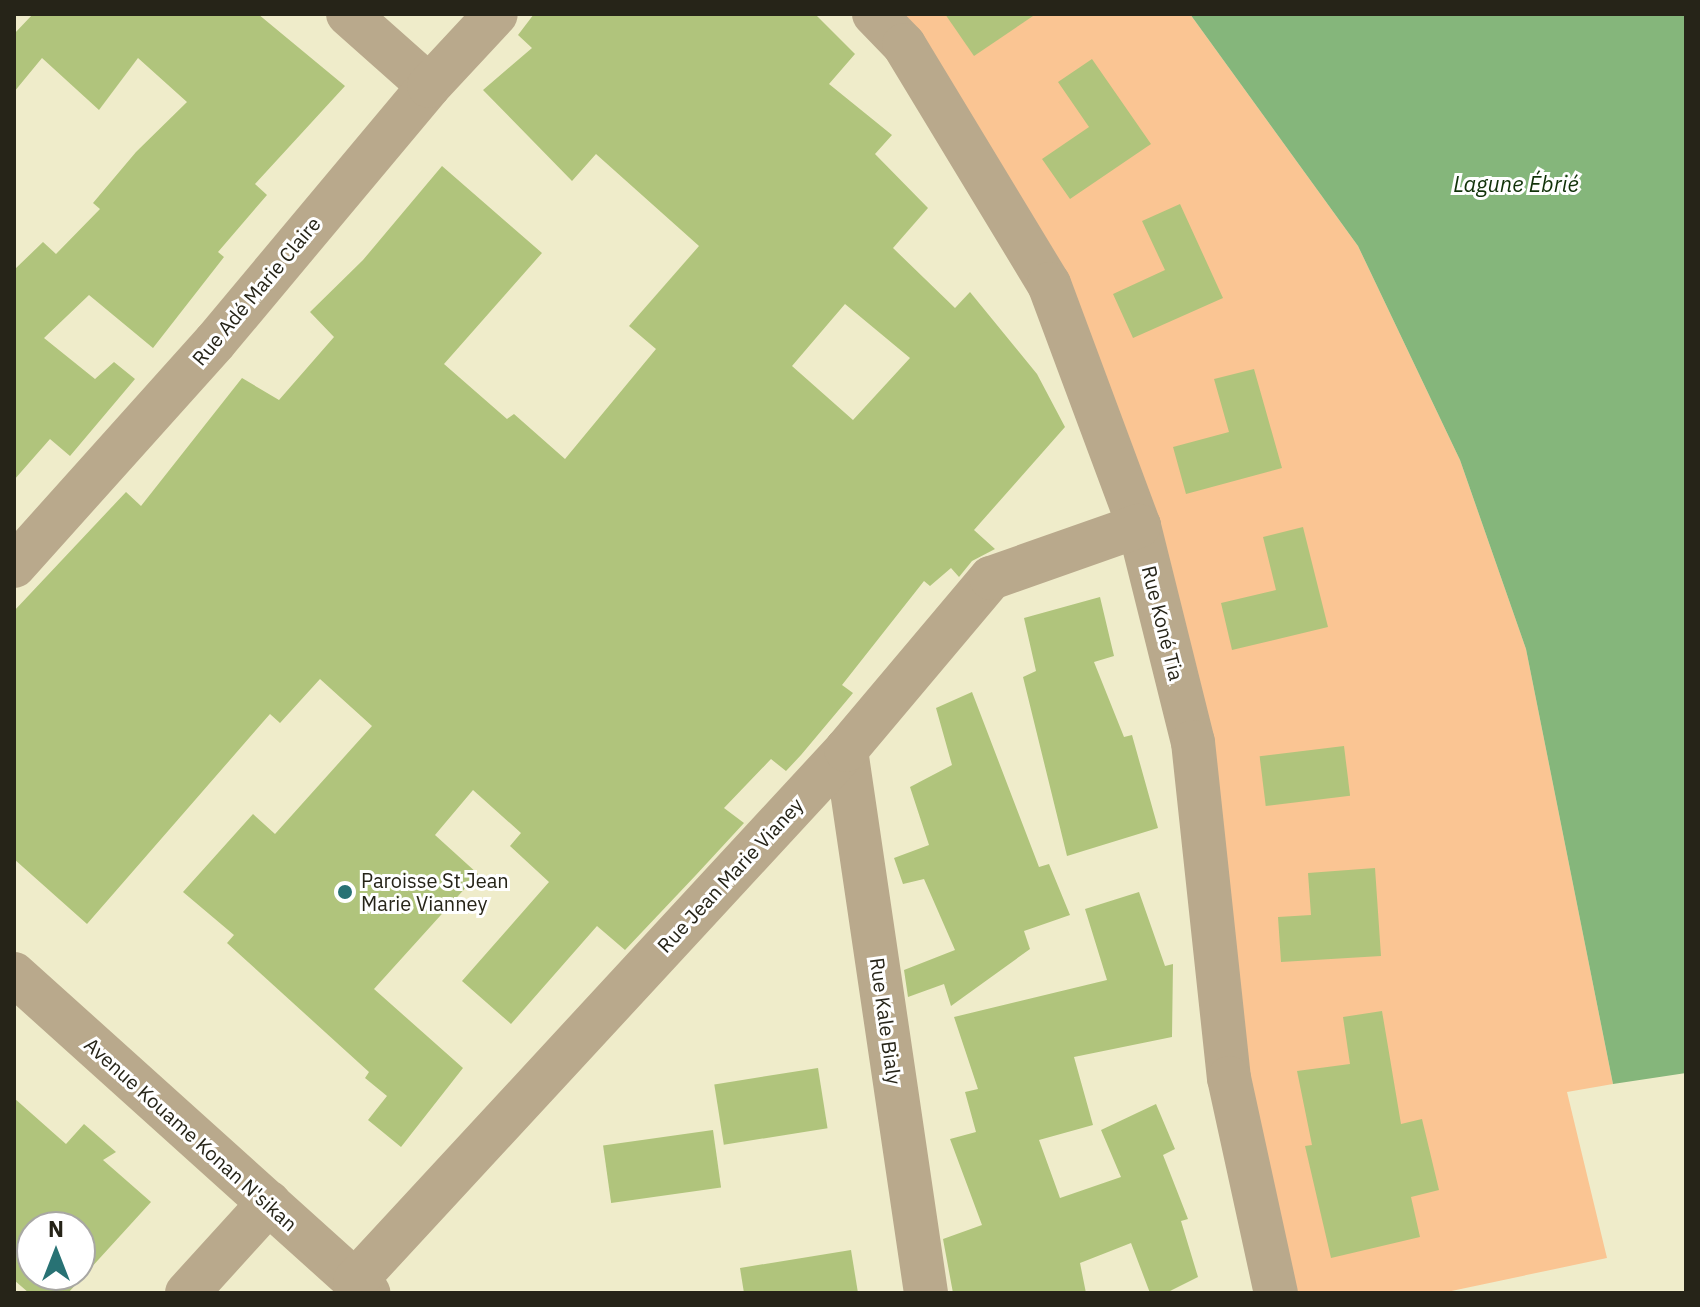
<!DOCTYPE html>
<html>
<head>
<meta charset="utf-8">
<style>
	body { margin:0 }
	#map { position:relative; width:1700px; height:1307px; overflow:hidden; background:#efecca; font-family:"IBM Plex Sans",sans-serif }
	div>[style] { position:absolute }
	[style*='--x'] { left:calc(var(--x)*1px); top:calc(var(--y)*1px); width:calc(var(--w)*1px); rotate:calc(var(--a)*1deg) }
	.green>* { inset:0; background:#fac593 }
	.water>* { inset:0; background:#85b67b }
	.building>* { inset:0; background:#b0c47c; transform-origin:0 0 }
	.minor>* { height:44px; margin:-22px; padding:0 22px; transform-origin:22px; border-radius:22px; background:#b9a98c }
	.dots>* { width:22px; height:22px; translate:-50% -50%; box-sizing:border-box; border:4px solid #fff; border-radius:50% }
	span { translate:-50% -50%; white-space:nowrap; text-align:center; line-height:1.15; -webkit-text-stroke:6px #fff; paint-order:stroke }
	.street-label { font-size:20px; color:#262418 }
	.poi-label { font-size:20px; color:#262418 }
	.left { translate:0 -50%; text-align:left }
	.water-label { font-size:22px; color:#113209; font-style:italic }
	.frame { position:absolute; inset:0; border:16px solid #262418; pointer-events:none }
	.north { position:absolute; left:16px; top:1211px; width:80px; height:80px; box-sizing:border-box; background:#fff; border:2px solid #a8a7a3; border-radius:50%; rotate:0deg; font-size:22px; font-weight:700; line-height:32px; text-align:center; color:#262418 }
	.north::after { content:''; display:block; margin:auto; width:28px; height:36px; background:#287274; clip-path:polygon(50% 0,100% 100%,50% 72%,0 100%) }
</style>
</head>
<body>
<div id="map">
	<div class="green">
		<i style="clip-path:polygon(874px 14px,1190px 14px,1358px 246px,1460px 460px,1526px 649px,1613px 1084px,1567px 1092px,1607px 1258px,1442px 1293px,1279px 1293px,1193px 742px,1049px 284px)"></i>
	</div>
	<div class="water">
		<i style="clip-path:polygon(1190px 14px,1686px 14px,1686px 1073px,1613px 1084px,1526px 649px,1460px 460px,1358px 246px)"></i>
	</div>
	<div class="building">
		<i style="clip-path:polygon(33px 14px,258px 14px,345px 86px,255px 184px,267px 195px,218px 252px,224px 257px,153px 348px,89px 295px,44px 338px,95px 379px,114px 362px,135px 379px,70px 456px,50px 439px,14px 480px,14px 270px,43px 242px,56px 254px,100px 209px,93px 203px,136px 152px,187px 102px,138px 58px,99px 110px,42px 58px,14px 92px,14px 34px)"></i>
		<i style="clip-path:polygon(evenodd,534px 14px,815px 14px,855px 54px,829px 84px,892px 135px,875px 154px,928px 208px,893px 248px,955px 308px,970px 292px,1037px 374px,1065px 427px,974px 530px,995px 549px,972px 561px,959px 577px,951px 568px,930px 586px,924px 581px,842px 685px,853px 693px,801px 755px,786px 771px,771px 759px,724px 808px,744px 823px,696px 875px,625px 950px,597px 926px,511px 1024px,462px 981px,549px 882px,510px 846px,521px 833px,473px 790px,435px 835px,478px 874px,374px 989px,463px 1068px,401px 1147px,368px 1120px,387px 1096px,365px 1078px,369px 1072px,227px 943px,234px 935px,183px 892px,253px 814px,275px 834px,372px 726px,320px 679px,280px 723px,270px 714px,87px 924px,14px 859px,14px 611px,126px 492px,141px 506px,242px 378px,279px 400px,334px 337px,310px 312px,363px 260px,442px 166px,542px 253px,444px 364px,507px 419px,514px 414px,565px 459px,656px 349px,629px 326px,699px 246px,596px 154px,572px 181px,483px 90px,532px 48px,518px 35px,534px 14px,845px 304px,910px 358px,853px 420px,792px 366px,845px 304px)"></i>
		<i style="clip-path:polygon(945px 14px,1036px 14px,974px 56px)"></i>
		<i style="clip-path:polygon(1092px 59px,1151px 144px,1070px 199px,1042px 159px,1089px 127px,1058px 82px)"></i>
		<i style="clip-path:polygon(1180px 204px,1223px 298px,1133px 338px,1113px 294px,1165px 270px,1142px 221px)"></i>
		<i style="clip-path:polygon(1254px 369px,1282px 468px,1186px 494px,1173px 447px,1229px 432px,1214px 379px)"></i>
		<i style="clip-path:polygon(1303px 527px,1328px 627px,1232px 650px,1221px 603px,1276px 590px,1263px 537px)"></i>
		<i style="clip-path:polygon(1100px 597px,1114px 656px,1094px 662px,1124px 737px,1132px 735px,1158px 828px,1067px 856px,1023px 677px,1036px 671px,1024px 618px)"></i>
		<i style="clip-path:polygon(972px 692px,1039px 867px,1049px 864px,1070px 915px,1024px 931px,1030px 949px,951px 1006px,944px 984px,908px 997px,904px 970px,955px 950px,924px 879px,903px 884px,894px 858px,929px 845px,910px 787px,952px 765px,936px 708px)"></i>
		<i style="left:1344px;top:746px;width:50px;height:85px;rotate:83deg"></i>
		<i style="clip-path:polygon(1375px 868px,1381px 956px,1281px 962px,1278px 917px,1311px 915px,1308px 873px)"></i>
		<i style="clip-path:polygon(1139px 892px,1165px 966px,1173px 964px,1172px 1037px,1074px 1057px,1093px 1125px,1039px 1140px,1060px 1198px,1121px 1177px,1101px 1130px,1156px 1104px,1175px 1149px,1163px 1155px,1188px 1219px,1181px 1221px,1198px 1277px,1166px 1293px,1150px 1293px,1131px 1243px,1080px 1263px,1086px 1293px,953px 1293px,943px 1239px,982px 1225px,950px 1139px,976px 1132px,965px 1092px,978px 1089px,954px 1017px,1107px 980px,1085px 909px)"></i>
		<i style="clip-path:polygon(1382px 1011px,1401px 1124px,1422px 1119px,1439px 1190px,1411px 1197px,1420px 1237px,1331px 1258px,1305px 1146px,1312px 1145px,1297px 1071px,1350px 1064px,1343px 1017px)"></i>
		<i style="left:818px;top:1068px;width:61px;height:105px;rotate:81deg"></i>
		<i style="clip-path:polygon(evenodd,14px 1098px,66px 1144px,84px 1124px,116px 1152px,103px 1160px,151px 1202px,68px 1293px,29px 1293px,14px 1280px,14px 1098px,32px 1227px,80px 1227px,80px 1275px,32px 1275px,32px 1227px)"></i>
		<i style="left:713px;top:1130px;width:58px;height:111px;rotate:82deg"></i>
		<i style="clip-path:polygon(851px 1250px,858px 1293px,744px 1293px,740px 1268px)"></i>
	</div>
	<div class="minor">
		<i style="--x:348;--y:14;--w:108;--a:41.6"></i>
		<i style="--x:874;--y:14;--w:43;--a:45.9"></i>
		<i style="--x:904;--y:45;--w:280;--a:58.8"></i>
		<i style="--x:1049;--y:284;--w:258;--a:69.6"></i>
		<i style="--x:1139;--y:526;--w:223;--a:76"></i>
		<i style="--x:1193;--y:742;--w:338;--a:83.9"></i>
		<i style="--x:1229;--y:1078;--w:220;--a:77.7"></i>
		<i style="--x:14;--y:566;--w:301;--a:-48.1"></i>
		<i style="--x:215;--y:342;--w:334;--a:-50.1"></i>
		<i style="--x:429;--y:86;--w:98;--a:-47.1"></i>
		<i style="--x:846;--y:750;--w:549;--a:81.62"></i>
		<i style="--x:14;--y:974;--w:477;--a:42"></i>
		<i style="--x:355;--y:1281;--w:723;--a:-47.24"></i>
		<i style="--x:846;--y:750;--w:225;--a:-49.9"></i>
		<i style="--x:991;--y:578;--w:157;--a:-19.4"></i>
		<i style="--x:187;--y:1293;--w:122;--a:-47.7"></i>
	</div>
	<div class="dots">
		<i style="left:345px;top:892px;background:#287274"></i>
	</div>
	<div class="street-label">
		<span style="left:256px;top:291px;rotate:-50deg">Rue Adé Marie Claire</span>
		<span style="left:1163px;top:623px;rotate:76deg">Rue Koné Tia</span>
		<span style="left:730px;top:875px;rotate:-47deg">Rue Jean Marie Vianey</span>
		<span style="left:886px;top:1021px;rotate:82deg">Rue Kale Bialy</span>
		<span style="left:191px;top:1134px;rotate:42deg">Avenue Kouame Konan N'sikan</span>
	</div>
	<div class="poi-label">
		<span class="left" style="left:361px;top:892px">Paroisse St Jean<br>Marie Vianney</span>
	</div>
	<div class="water-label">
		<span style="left:1516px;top:184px">Lagune Ébrié</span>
	</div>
	<div class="frame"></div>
	<div class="north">N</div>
</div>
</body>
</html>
